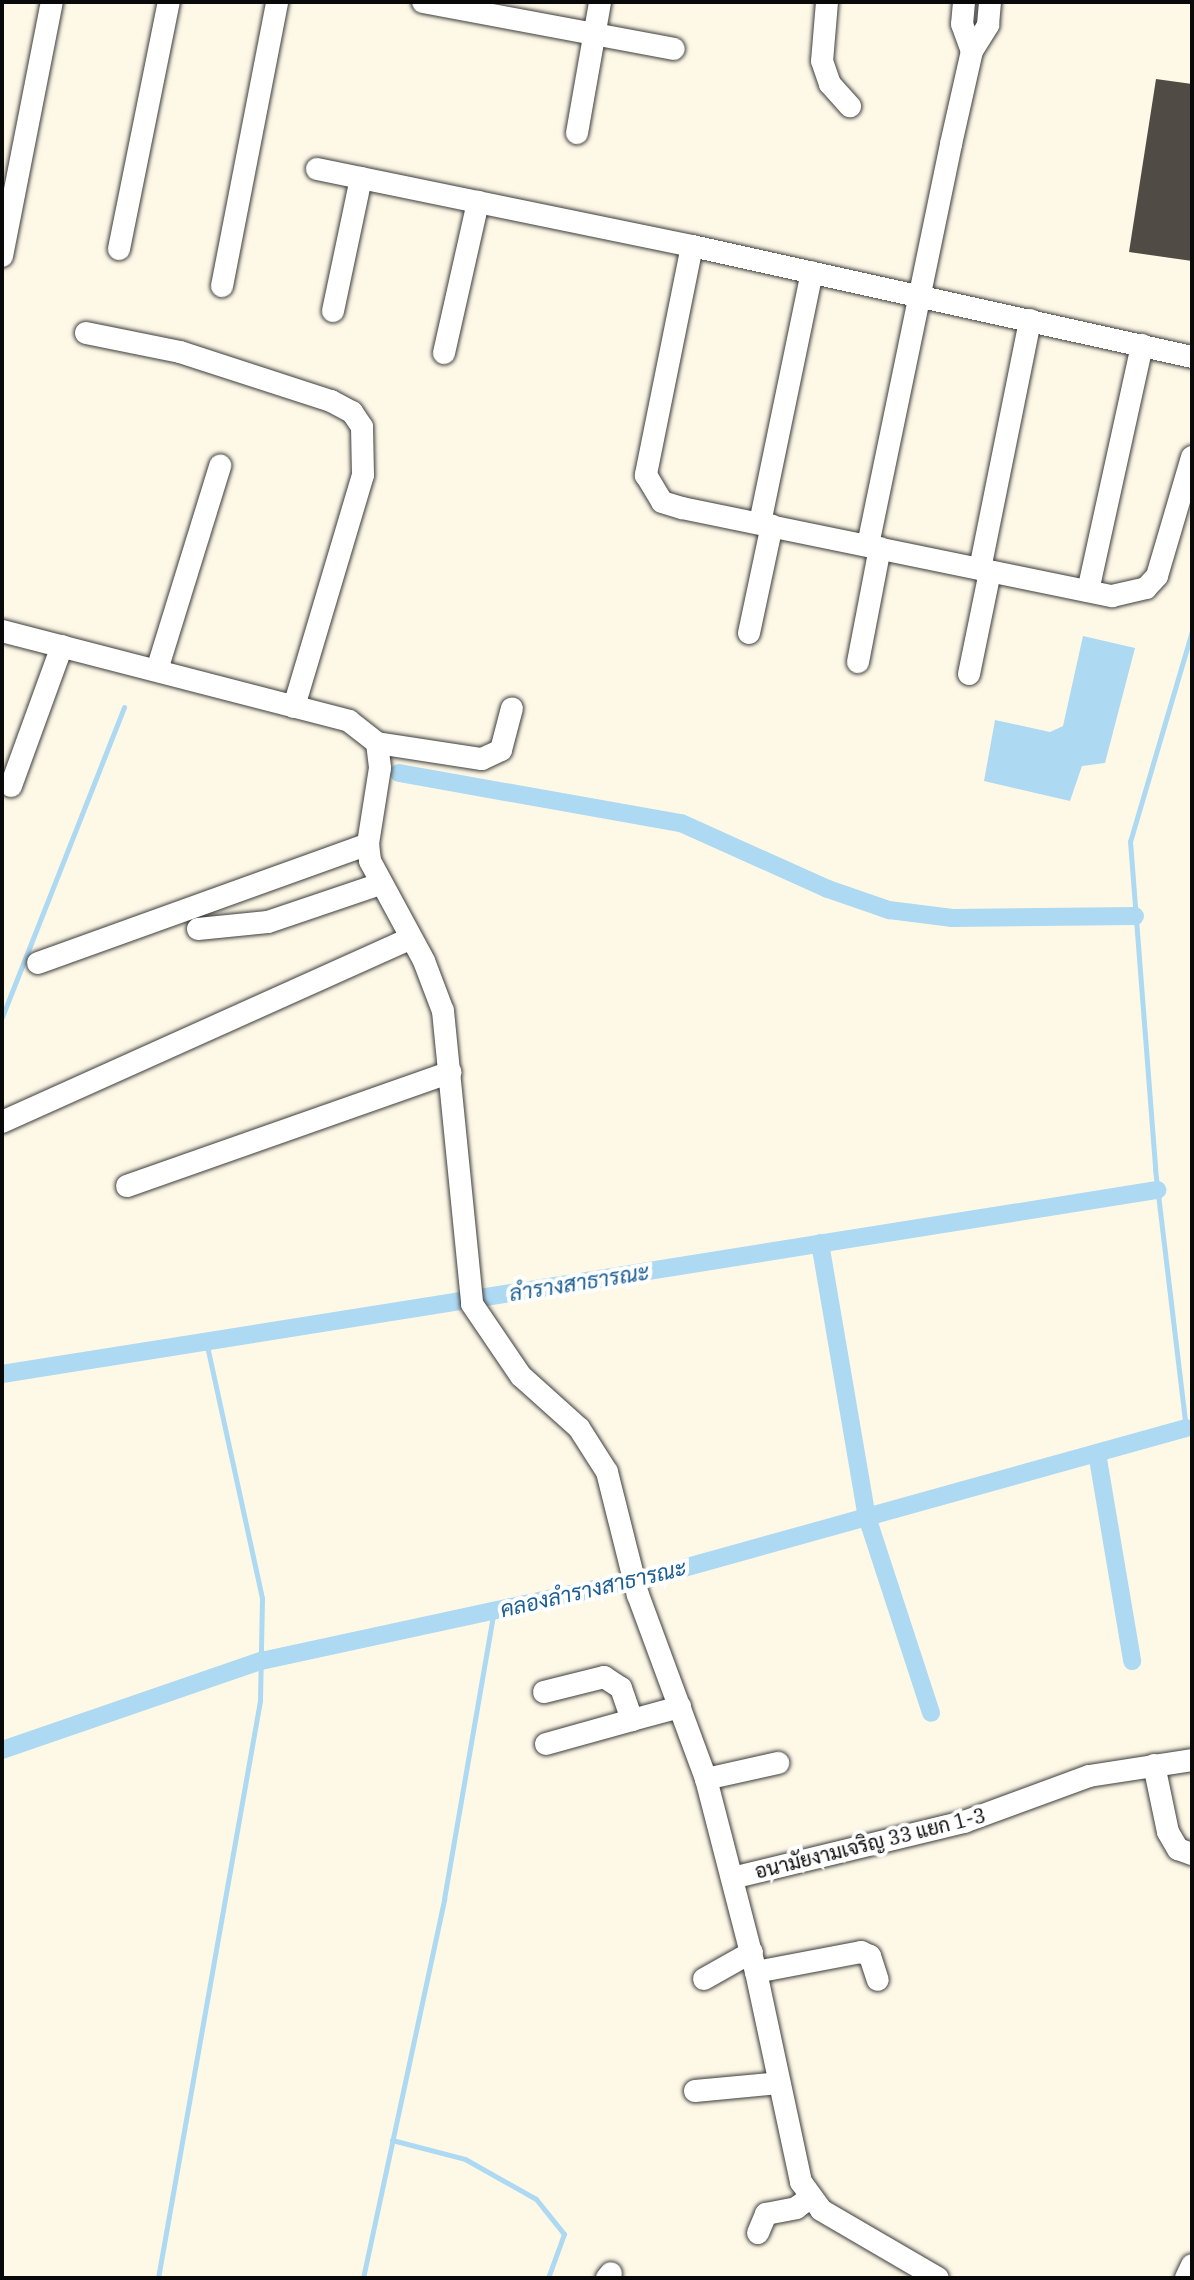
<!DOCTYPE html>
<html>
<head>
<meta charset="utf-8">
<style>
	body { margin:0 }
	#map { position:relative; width:1194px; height:2280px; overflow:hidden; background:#fef9e7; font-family:"IBM Plex Serif",Sarabun,serif }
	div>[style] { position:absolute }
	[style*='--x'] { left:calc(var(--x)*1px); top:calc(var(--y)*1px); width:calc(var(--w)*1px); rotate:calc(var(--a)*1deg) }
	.water>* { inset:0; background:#aed9f2 }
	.stream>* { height:5px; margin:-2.5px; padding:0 2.5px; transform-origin:2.5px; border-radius:2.5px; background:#aed9f2 }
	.canal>* { height:18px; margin:-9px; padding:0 9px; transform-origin:9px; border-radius:9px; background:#aed9f2 }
	.building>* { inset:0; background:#514b46 }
	.roads { filter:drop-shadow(0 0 2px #3c3c3c) drop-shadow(0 0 2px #3c3c3c) }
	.minor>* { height:22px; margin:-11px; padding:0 11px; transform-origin:11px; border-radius:11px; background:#fff }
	span { translate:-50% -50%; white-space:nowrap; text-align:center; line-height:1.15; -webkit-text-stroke:8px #fff; paint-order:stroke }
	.street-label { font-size:20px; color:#090909 }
	.water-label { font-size:22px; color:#1b5e93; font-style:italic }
	.frame { position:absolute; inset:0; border:4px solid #090909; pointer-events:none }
</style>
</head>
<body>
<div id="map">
	<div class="water">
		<i style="clip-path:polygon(1083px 636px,1135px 648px,1105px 763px,1082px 766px,1070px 801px,984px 781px,995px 720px,1050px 732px,1063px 726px)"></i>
	</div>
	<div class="stream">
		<i style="--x:1192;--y:631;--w:219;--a:106.4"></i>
		<i style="--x:1130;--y:841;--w:329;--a:85.6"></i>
		<i style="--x:1155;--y:1169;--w:261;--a:83.2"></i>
		<i style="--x:1186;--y:1428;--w:6;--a:-18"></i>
		<i style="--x:2;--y:1017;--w:333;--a:-68.5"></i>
		<i style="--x:392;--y:2140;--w:75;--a:14.6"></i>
		<i style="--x:465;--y:2159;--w:81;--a:29.4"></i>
		<i style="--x:536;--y:2199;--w:45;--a:51.3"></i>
		<i style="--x:564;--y:2234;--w:47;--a:110"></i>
		<i style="--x:158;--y:2278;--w:586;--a:-79.98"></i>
		<i style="--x:260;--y:1701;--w:103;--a:-88.9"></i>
		<i style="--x:262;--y:1598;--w:263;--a:-102.3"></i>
		<i style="--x:363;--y:2278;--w:388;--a:-77.9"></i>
		<i style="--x:444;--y:1899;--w:292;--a:-80.2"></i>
	</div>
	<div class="canal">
		<i style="--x:399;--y:773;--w:286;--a:10.1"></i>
		<i style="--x:681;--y:823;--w:161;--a:24.2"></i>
		<i style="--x:828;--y:889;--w:65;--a:19"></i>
		<i style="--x:889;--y:910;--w:64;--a:7.2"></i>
		<i style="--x:952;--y:918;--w:183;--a:-0.6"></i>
		<i style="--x:820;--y:1243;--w:278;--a:80.3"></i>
		<i style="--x:867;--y:1517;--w:206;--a:71.9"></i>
		<i style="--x:2;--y:1374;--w:1170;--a:-9.05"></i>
		<i style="--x:1097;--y:1453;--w:211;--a:80.4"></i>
		<i style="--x:2;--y:1750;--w:274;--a:-19"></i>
		<i style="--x:261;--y:1661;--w:403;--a:-12.2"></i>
		<i style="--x:655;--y:1576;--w:551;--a:-15.57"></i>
	</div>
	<div class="building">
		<i style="clip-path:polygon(1156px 79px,1192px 84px,1192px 261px,1129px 252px)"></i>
	</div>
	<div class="roads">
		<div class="minor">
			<i style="--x:423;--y:2;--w:255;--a:10.6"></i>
			<i style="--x:827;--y:2;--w:59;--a:94.8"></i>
			<i style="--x:822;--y:61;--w:24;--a:71"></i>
			<i style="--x:830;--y:84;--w:30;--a:48"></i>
			<i style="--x:964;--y:2;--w:22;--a:95"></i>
			<i style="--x:962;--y:24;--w:29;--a:70"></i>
			<i style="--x:577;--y:133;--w:133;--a:-80"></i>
			<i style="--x:317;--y:169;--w:383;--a:11.6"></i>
			<i style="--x:119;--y:249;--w:252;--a:-78.6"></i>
			<i style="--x:2;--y:256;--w:259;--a:-78.9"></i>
			<i style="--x:222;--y:286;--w:289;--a:-79"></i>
			<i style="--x:333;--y:311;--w:136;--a:-78.1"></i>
			<i style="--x:86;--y:333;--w:96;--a:11.4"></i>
			<i style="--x:180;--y:352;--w:159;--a:18"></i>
			<i style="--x:331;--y:401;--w:24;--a:28"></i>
			<i style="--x:352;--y:412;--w:18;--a:56"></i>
			<i style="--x:362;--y:427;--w:48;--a:88.8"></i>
			<i style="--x:363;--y:475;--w:242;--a:106.6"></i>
			<i style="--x:444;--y:353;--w:155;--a:-77.3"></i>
			<i style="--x:1192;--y:357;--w:512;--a:-167.48"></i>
			<i style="--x:692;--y:246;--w:234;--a:101.4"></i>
			<i style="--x:646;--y:475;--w:31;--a:59"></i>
			<i style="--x:662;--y:502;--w:21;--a:17"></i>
			<i style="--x:682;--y:508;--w:439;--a:11.6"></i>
			<i style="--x:1112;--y:596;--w:35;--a:-13"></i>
			<i style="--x:1146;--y:588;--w:16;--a:-47"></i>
			<i style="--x:1157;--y:576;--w:124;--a:-73.6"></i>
			<i style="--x:760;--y:523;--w:256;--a:-78.3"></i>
			<i style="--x:868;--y:545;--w:409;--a:-78.3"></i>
			<i style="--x:951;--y:144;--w:95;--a:-77.3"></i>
			<i style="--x:972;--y:51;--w:31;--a:-58"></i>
			<i style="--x:988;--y:25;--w:23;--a:-85"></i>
			<i style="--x:980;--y:569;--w:254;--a:-78.6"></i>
			<i style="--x:1088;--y:591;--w:252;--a:-77.6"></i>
			<i style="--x:2;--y:631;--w:358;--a:14.5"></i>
			<i style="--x:349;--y:721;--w:36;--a:38"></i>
			<i style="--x:377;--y:743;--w:25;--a:83"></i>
			<i style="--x:380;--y:768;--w:77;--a:99"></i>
			<i style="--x:368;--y:844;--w:17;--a:83"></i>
			<i style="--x:370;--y:861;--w:114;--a:61.6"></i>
			<i style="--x:424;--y:961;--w:53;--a:69.2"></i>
			<i style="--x:443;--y:1011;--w:294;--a:84.3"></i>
			<i style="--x:472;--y:1304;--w:87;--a:55.8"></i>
			<i style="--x:521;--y:1376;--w:78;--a:41.9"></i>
			<i style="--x:579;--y:1428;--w:52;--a:57.5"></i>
			<i style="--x:607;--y:1472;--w:127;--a:75.9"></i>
			<i style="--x:638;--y:1595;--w:196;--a:69.7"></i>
			<i style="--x:706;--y:1779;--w:199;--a:75.5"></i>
			<i style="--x:756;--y:1972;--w:215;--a:77.9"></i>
			<i style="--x:801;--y:2182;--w:34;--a:54"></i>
			<i style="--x:821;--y:2210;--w:135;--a:30.2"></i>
			<i style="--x:749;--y:633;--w:110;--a:-78"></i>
			<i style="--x:858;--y:662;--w:116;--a:-79.1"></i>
			<i style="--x:157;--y:670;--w:214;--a:-72.8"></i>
			<i style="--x:969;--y:674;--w:104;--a:-78.4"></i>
			<i style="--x:377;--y:743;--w:106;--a:8.7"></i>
			<i style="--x:482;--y:759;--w:21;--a:-25"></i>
			<i style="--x:501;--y:750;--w:43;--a:-75.3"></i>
			<i style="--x:11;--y:786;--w:149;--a:-70"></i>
			<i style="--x:198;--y:929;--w:70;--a:-5.7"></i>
			<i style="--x:268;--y:922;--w:118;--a:-18.7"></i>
			<i style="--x:38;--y:963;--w:351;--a:-19.8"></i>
			<i style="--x:2;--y:1122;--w:448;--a:-24.2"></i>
			<i style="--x:127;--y:1186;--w:343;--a:-19.4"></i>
			<i style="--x:544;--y:1692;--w:62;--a:-14"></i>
			<i style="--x:604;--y:1677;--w:20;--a:33"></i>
			<i style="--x:621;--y:1688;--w:34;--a:71"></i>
			<i style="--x:632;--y:1720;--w:50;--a:-15.2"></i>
			<i style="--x:546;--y:1744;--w:89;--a:-15.6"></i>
			<i style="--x:1154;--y:1765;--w:68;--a:78.2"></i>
			<i style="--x:1168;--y:1832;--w:20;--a:60"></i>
			<i style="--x:1178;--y:1849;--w:15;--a:20"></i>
			<i style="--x:706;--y:1779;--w:74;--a:-12.5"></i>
			<i style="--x:732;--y:1878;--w:239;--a:-13.6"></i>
			<i style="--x:964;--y:1822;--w:133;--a:-20.2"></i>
			<i style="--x:1089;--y:1776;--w:104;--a:-8.8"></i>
			<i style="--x:756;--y:1972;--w:107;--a:-10.8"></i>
			<i style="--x:861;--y:1952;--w:10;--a:24"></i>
			<i style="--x:870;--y:1956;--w:25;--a:72"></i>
			<i style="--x:704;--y:1979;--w:55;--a:-29.4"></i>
			<i style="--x:695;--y:2091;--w:84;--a:-5.4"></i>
			<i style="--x:758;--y:2233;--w:21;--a:-67"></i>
			<i style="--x:766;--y:2214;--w:31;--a:-11"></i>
			<i style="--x:796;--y:2208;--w:17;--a:-36"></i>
			<i style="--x:607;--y:2278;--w:6;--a:-51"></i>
			<i style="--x:1186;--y:2278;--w:14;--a:-65"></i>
		</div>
	</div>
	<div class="street-label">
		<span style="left:870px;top:1843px;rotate:-14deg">อนามัยงามเจริญ 33 แยก 1-3</span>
	</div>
	<div class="water-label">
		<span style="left:579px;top:1282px;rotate:-9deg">ลำรางสาธารณะ</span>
		<span style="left:593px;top:1588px;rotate:-13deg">คลองลำรางสาธารณะ</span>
	</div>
	<div class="frame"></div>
</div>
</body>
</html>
